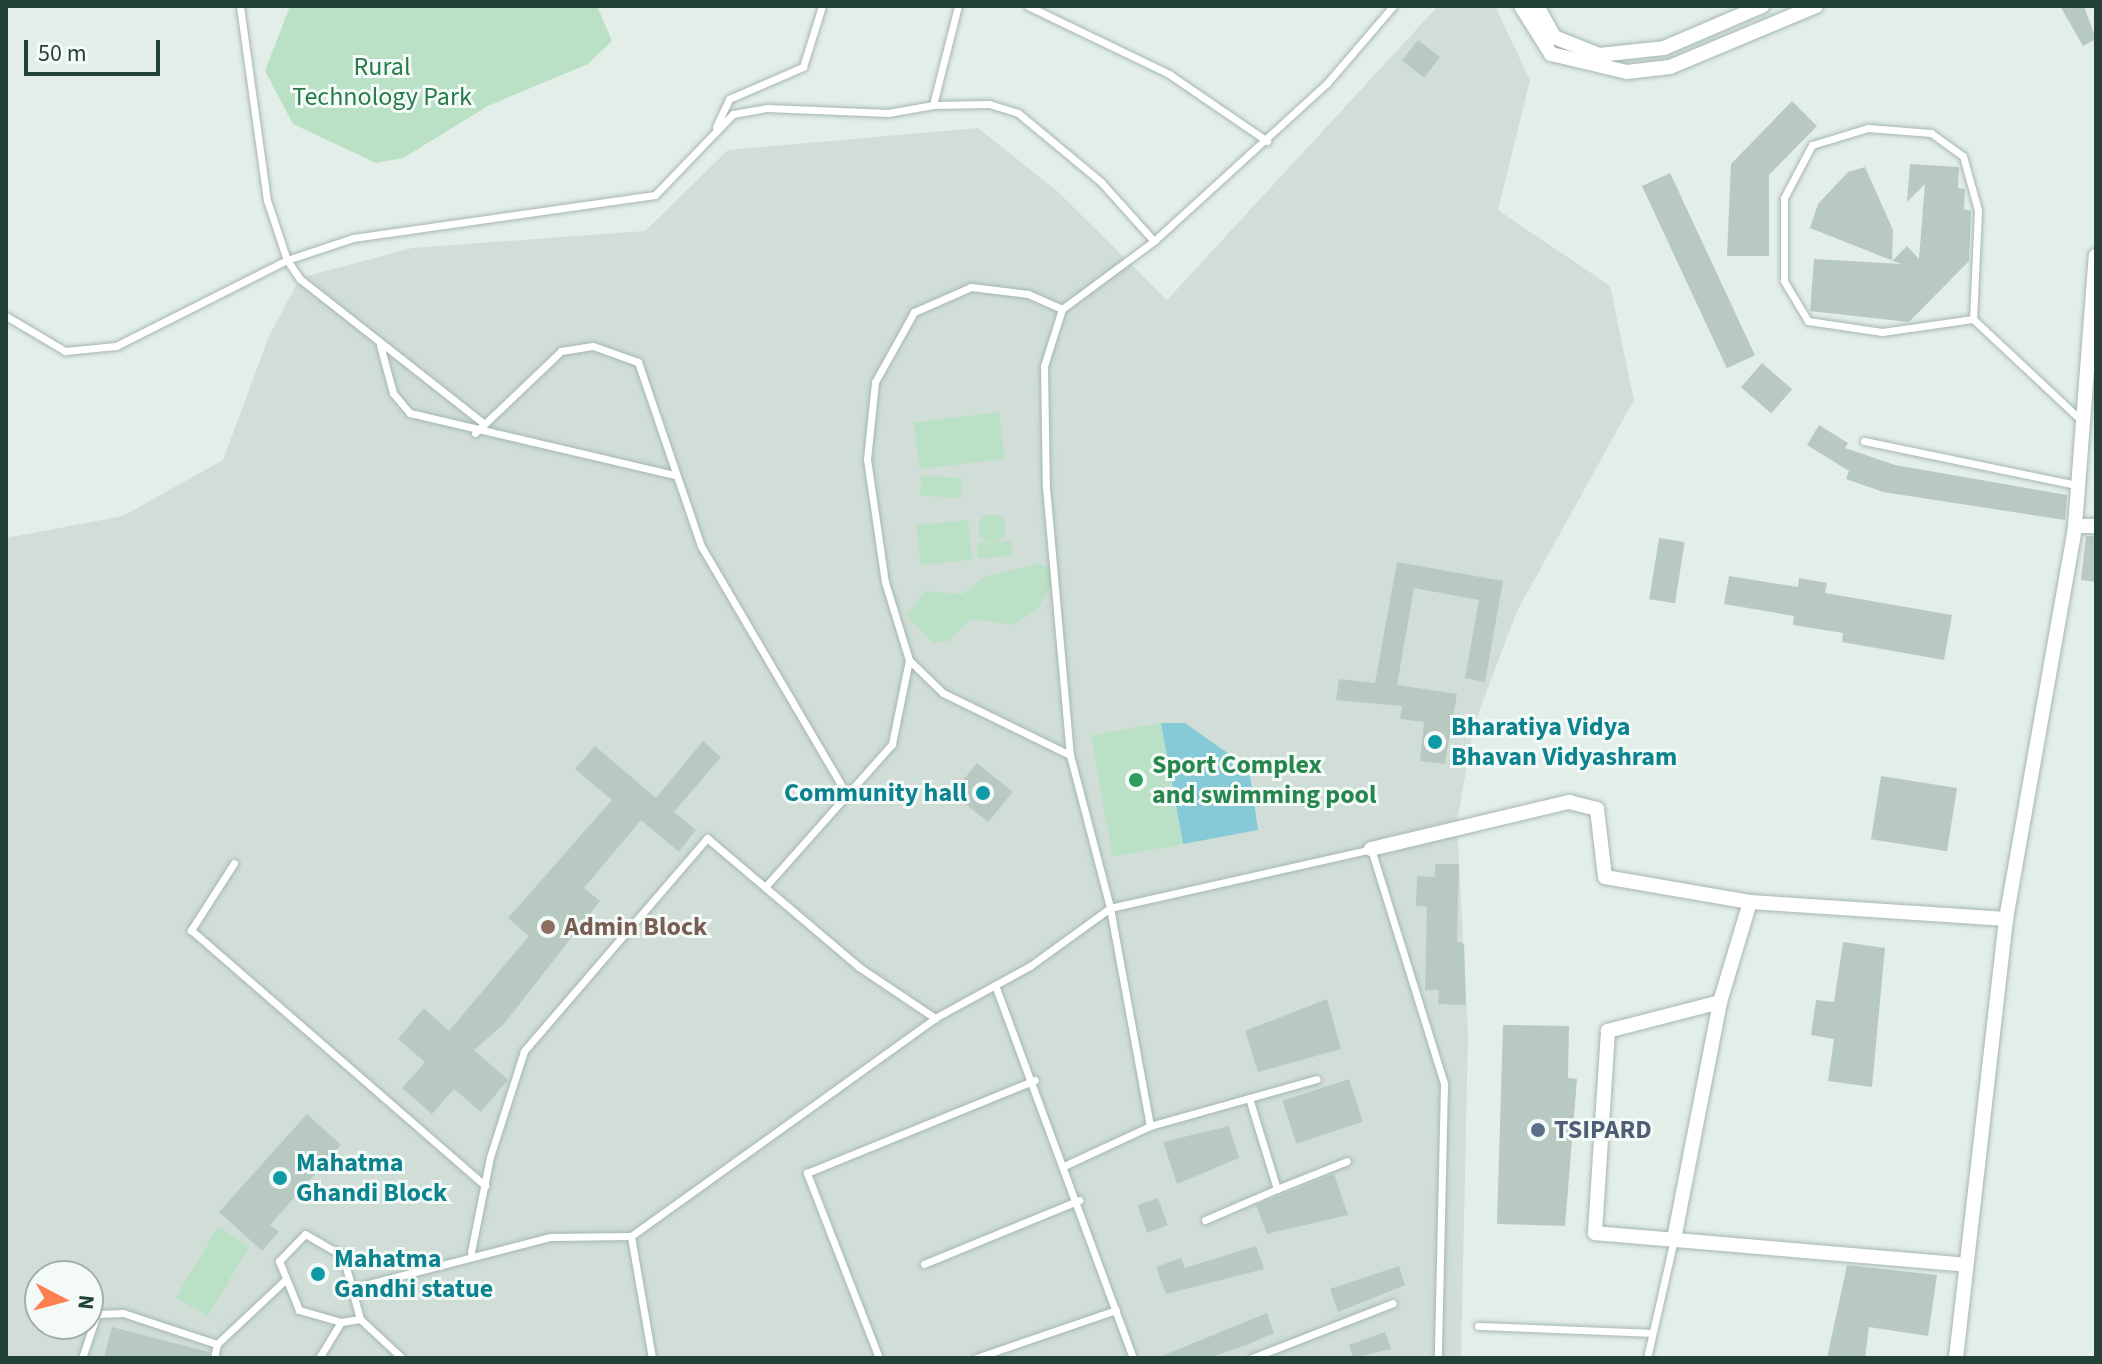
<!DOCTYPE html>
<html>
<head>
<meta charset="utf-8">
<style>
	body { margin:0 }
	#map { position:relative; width:2102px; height:1364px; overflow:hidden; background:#e3eee9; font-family:"Source Sans 3",sans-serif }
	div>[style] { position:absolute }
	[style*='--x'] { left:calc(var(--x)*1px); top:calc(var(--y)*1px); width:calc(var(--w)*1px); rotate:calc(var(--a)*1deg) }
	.built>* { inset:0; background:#d1ded8 }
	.green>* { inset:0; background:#bae1c5; transform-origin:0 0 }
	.round { border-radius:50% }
	.water>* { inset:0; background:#86c9d7 }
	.building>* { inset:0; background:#b8c9c2; transform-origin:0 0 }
	.roads { filter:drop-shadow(0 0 2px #a5b7b1) drop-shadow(0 0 2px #a5b7b1) }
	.service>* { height:7px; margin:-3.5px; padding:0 3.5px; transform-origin:3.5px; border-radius:3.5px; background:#fff }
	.minor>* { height:14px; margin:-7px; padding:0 7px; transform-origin:7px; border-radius:7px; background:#fff }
	.dots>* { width:22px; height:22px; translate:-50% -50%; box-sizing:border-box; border:4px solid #f4faf7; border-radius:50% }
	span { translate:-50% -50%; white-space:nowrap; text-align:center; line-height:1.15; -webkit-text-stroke:6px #f4faf7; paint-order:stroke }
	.park-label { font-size:26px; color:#277c4a }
	.culture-label { font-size:26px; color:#0d838f; font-weight:700 }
	.left { translate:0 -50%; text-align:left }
	.right { translate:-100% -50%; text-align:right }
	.leisure-label { font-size:26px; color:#27864d; font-weight:700 }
	.education-label { font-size:26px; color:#785e54; font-weight:700 }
	.service-label { font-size:26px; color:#4e5e75; font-weight:700 }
	.frame { position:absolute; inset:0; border:8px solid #214139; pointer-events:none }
	.north { position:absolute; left:24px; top:1260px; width:80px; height:80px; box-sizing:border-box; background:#f4faf7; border:2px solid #a0b0ab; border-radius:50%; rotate:96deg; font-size:22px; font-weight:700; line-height:32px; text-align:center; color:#214139 }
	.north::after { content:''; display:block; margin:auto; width:28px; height:36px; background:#fd8051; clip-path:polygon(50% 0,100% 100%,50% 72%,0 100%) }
	.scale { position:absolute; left:24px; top:40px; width:136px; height:36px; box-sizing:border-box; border:4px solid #214139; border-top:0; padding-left:10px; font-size:24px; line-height:28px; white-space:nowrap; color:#214139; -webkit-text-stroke:6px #f4faf7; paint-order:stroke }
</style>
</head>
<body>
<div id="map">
	<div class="built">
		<i style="clip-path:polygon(evenodd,1438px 6px,1495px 6px,1530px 80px,1498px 210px,1610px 286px,1634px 400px,1517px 611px,1474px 725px,1457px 823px,1468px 1035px,1461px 1358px,6px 1358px,6px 538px,123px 516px,223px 460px,269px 336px,300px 278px,412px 248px,645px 231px,728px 150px,978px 128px,1056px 190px,1167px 300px,1438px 6px,40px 1276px,88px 1276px,88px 1324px,40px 1324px,40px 1276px)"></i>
	</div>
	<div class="green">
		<i style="clip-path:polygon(290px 6px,597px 6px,612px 41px,588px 64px,488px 106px,403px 158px,376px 163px,293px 124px,265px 71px)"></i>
		<i style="left:999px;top:412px;width:47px;height:86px;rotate:83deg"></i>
		<i style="left:962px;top:478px;width:20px;height:41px;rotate:93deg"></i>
		<i class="round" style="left:978px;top:514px;width:28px;height:28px"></i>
		<i style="left:968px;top:520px;width:40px;height:52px;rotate:84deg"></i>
		<i style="left:1011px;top:541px;width:15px;height:34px;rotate:86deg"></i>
		<i style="clip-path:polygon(1040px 564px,1052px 570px,1053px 583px,1038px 608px,1014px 625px,971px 619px,949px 641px,933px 643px,906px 616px,925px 591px,963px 594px,986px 576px)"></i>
		<i style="left:1161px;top:723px;width:123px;height:71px;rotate:80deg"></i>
		<i style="left:218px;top:1227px;width:37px;height:82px;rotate:31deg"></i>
	</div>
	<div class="water">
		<i style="clip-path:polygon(1161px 723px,1185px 723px,1249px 768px,1258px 830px,1183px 844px)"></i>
	</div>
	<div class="building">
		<i style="clip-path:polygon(2060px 6px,2084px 6px,2096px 39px,2083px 46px)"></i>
		<i style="left:1418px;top:40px;width:28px;height:26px;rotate:38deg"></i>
		<i style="clip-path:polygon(1792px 101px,1817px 126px,1769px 175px,1769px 256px,1727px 256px,1731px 164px)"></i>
		<i style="clip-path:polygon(1910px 164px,1959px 167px,1958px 188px,1965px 189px,1964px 209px,1971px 211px,1969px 261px,1909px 322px,1810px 311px,1814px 259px,1901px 264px,1810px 228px,1818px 204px,1848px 172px,1865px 167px,1893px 230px,1892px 261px,1907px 246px,1919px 259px,1925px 184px,1907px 202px)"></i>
		<i style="left:1670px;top:173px;width:201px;height:31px;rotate:65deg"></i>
		<i style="left:1762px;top:363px;width:40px;height:32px;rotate:41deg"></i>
		<i style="clip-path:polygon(1819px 425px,1848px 443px,1845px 448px,1895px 465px,2067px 495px,2065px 520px,1883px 492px,1846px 479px,1849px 471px,1807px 445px)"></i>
		<i style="clip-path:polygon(2086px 536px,2096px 536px,2096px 582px,2081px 580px)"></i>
		<i style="left:1659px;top:538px;width:26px;height:62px;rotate:9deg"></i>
		<i style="clip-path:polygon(1397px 562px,1503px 581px,1485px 682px,1465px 678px,1479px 600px,1414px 588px,1397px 685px,1457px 694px,1445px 764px,1420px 761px,1424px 722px,1400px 719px,1402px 706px,1336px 700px,1339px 679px,1375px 683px)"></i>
		<i style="clip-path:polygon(1729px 576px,1798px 587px,1799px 578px,1827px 583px,1825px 593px,1952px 615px,1944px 660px,1842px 642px,1843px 633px,1793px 625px,1794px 616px,1724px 604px)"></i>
		<i style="clip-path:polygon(703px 741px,721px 757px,674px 812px,696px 830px,679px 852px,641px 820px,584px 888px,600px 901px,504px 1024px,474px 1050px,508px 1080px,481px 1112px,454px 1089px,432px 1114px,402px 1088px,425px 1062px,398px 1039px,424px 1008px,449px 1031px,529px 936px,508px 918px,612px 800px,575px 769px,595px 746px,656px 798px)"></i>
		<i style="left:977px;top:763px;width:46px;height:39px;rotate:39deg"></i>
		<i style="left:1881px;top:776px;width:77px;height:64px;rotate:9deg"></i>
		<i style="clip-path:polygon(1435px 864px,1459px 864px,1457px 941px,1464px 944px,1466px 1005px,1438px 1004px,1439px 990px,1425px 990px,1427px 907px,1416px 906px,1417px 876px,1435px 877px)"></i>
		<i style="clip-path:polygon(1843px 942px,1885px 948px,1872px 1087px,1828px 1081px,1834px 1039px,1811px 1035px,1816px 1000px,1834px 1002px)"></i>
		<i style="clip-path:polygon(1327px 999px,1341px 1049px,1258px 1072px,1245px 1031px)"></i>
		<i style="clip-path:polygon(1503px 1025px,1569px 1026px,1568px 1078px,1577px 1079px,1565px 1226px,1497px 1224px)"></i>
		<i style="left:1349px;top:1079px;width:45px;height:70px;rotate:72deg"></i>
		<i style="clip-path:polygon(307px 1114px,341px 1145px,270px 1225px,279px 1232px,262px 1251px,219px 1212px)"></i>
		<i style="clip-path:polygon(1229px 1126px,1239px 1158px,1177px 1184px,1163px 1142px)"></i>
		<i style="clip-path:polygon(1334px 1174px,1348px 1215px,1267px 1234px,1256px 1205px)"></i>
		<i style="left:1158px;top:1198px;width:29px;height:22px;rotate:70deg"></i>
		<i style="clip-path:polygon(1256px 1246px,1264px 1269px,1166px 1294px,1156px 1267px,1181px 1258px,1185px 1268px)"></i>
		<i style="clip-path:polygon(1847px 1265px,1937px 1275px,1928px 1336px,1869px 1327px,1865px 1358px,1827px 1358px)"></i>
		<i style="clip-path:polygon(1399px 1266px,1405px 1285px,1338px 1312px,1330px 1289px)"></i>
		<i style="clip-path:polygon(1267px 1313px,1274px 1333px,1249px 1344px,1209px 1358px,1157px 1358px)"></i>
		<i style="clip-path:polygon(112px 1327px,209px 1352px,208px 1358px,104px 1358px)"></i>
		<i style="clip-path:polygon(1385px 1332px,1391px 1349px,1353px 1358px,1349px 1345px)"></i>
	</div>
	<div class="roads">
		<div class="service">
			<i style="--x:240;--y:6;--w:196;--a:82.1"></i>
			<i style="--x:267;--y:200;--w:63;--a:71.6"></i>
			<i style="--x:287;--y:260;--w:23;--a:56"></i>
			<i style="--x:300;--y:279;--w:233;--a:38.2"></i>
			<i style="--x:958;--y:6;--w:102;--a:104.2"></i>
			<i style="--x:933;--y:105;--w:56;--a:-1"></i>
			<i style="--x:989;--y:104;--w:30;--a:17"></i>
			<i style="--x:1018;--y:113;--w:108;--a:39.7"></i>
			<i style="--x:1101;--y:182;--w:79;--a:48.1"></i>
			<i style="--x:1154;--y:241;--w:234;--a:-42.4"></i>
			<i style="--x:1327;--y:83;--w:101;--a:-49.4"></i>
			<i style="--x:1028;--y:6;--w:157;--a:25.7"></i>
			<i style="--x:1169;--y:74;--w:119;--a:34.4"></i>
			<i style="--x:716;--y:127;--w:31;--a:-65"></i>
			<i style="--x:729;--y:99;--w:81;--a:-23.4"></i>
			<i style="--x:803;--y:67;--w:64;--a:-72.7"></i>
			<i style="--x:1154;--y:241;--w:114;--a:143.5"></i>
			<i style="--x:1062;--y:309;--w:60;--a:107.5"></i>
			<i style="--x:1044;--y:366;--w:121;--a:89.1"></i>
			<i style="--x:1046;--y:487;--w:269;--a:84.9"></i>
			<i style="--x:1070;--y:755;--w:158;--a:75.3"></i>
			<i style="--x:1110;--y:908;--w:222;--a:79.6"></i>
			<i style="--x:1150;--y:1126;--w:173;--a:-15.7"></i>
			<i style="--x:1062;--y:309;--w:37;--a:-156"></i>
			<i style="--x:1028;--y:294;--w:57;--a:-173"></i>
			<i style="--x:971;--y:287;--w:62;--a:156.3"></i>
			<i style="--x:914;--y:312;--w:80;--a:119.1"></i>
			<i style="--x:875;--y:382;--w:77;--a:95.9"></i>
			<i style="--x:867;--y:459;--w:124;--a:81.7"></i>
			<i style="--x:885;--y:582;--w:82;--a:72.9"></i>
			<i style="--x:909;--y:660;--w:47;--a:44.1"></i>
			<i style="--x:943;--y:693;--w:141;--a:26"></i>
			<i style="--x:6;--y:316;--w:69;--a:30.7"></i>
			<i style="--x:65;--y:351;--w:51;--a:-5.6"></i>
			<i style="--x:116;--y:346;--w:191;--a:-26.7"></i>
			<i style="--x:287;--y:260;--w:70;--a:-18.4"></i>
			<i style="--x:353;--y:238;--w:305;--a:-8.1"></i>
			<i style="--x:655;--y:195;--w:112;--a:-46.1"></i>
			<i style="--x:733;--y:114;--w:35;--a:-10"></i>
			<i style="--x:767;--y:108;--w:121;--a:2.4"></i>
			<i style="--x:888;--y:113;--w:46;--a:-10.1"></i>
			<i style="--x:1973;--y:319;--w:92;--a:171.9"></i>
			<i style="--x:1882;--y:332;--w:75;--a:-171.5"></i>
			<i style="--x:1808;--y:321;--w:47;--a:-121"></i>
			<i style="--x:1784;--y:281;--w:83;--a:-90"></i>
			<i style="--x:1784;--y:198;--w:60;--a:-62.2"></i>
			<i style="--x:1812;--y:145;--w:59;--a:-16.9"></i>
			<i style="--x:1868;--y:128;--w:63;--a:4.5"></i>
			<i style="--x:1931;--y:133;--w:39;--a:36"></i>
			<i style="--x:1963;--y:156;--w:56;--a:74.5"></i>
			<i style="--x:1978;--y:210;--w:109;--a:92.6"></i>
			<i style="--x:1973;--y:319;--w:149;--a:43.1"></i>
			<i style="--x:380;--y:345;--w:50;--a:74.8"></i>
			<i style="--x:393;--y:393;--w:26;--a:50"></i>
			<i style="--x:410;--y:413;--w:272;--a:13.2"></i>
			<i style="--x:475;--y:433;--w:119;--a:-43.6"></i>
			<i style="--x:561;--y:351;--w:32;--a:-9"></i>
			<i style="--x:593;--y:346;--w:48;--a:19.6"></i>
			<i style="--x:638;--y:362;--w:194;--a:71.1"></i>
			<i style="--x:701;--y:546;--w:289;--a:59.6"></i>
			<i style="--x:1864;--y:441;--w:217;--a:11.7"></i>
			<i style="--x:234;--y:863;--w:80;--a:122.7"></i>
			<i style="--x:191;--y:930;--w:390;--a:41"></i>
			<i style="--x:766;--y:886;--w:190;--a:-48.4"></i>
			<i style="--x:892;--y:744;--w:86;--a:-78.6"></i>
			<i style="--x:995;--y:985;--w:398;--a:69.7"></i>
			<i style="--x:1066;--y:1165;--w:93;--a:-24.9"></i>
			<i style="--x:1277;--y:1189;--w:75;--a:-21.8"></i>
			<i style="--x:1205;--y:1220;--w:78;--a:-23.3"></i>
			<i style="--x:1277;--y:1189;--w:95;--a:-107.1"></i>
			<i style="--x:471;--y:1252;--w:97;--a:-78.7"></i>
			<i style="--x:490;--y:1157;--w:111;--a:-72.2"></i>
			<i style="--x:524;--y:1051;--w:281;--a:-49.3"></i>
			<i style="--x:707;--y:838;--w:199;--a:40.3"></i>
			<i style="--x:859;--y:967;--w:92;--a:33.9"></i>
			<i style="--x:924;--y:1264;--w:168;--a:-22.4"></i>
			<i style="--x:357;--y:1287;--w:199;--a:-14.5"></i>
			<i style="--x:550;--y:1237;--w:81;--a:-0.7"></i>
			<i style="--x:360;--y:1319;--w:19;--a:171"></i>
			<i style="--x:341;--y:1322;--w:44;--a:-164.1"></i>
			<i style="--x:299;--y:1310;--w:53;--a:-112.2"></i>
			<i style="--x:279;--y:1261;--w:37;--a:-46"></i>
			<i style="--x:305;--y:1234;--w:44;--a:30.1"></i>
			<i style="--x:343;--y:1256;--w:65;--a:74.9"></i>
			<i style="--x:360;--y:1319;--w:57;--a:42.9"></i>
			<i style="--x:1478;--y:1326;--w:173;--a:2.3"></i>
			<i style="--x:82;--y:1358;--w:46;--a:-71.2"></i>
			<i style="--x:97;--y:1314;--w:26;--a:-2"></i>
			<i style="--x:123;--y:1313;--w:99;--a:18.3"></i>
			<i style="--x:217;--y:1344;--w:92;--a:-43.2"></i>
			<i style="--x:214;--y:1358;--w:14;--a:-78"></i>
			<i style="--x:319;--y:1358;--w:42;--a:-58.6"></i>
			<i style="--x:652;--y:1358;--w:124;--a:-99.8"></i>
			<i style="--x:631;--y:1236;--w:374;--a:-35.6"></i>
			<i style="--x:935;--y:1018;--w:108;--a:-28.7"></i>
			<i style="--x:1030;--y:966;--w:99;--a:-35.9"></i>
			<i style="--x:1110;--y:908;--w:268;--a:-12.7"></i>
			<i style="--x:1371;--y:849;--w:246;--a:72.7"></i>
			<i style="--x:1444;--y:1084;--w:274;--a:91.3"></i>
			<i style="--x:879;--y:1358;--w:199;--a:-111.3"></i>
			<i style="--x:807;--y:1173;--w:246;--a:-22.2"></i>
			<i style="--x:976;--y:1358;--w:148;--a:-18.9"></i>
			<i style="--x:1252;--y:1358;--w:151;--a:-21.3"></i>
			<i style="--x:1647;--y:1358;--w:122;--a:-77.2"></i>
		</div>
		<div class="minor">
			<i style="--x:1521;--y:6;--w:57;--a:58"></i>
			<i style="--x:1551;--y:54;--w:78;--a:13.3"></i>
			<i style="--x:1627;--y:72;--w:43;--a:-6.6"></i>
			<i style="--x:1670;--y:67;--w:158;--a:-22.7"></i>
			<i style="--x:1537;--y:6;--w:35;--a:61"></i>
			<i style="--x:1554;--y:37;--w:48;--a:21.8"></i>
			<i style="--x:1599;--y:55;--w:65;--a:-6.1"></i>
			<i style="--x:1664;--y:48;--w:107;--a:-23.2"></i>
			<i style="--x:2075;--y:526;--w:21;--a:0"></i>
			<i style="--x:1371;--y:849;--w:204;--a:-13.4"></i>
			<i style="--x:1569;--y:802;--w:29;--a:14"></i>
			<i style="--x:1597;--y:809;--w:68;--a:83.3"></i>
			<i style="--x:1605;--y:877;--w:147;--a:9.8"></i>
			<i style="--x:1750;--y:902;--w:257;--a:3.8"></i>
			<i style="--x:1720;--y:1002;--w:116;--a:165.5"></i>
			<i style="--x:1608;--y:1031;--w:202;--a:93.7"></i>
			<i style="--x:1595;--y:1233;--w:371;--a:4.9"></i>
			<i style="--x:1674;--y:1239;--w:241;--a:-79"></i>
			<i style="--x:1720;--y:1002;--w:104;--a:-73.3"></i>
			<i style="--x:1956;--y:1358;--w:442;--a:-83.5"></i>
			<i style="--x:2006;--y:919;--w:399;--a:-80"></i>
			<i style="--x:2075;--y:526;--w:271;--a:-85.6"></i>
		</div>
	</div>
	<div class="dots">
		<i style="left:1435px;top:742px;background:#0f9aa8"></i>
		<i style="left:1136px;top:780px;background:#2e9e5b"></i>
		<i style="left:983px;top:793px;background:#0f9aa8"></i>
		<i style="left:548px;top:927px;background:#8d6e63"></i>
		<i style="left:1538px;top:1130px;background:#5c6f8a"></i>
		<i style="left:280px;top:1178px;background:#0f9aa8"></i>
		<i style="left:318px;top:1274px;background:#0f9aa8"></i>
	</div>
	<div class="park-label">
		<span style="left:382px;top:82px">Rural<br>Technology Park</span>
	</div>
	<div class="culture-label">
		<span class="left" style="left:1451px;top:742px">Bharatiya Vidya<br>Bhavan Vidyashram</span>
		<span class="right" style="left:967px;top:793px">Community hall</span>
		<span class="left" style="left:296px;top:1178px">Mahatma<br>Ghandi Block</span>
		<span class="left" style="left:334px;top:1274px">Mahatma<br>Gandhi statue</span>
	</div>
	<div class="leisure-label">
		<span class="left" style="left:1152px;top:780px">Sport Complex<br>and swimming pool</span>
	</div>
	<div class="education-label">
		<span class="left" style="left:564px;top:927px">Admin Block</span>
	</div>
	<div class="service-label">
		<span class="left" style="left:1554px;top:1130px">TSIPARD</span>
	</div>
	<div class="frame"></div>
	<div class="north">N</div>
	<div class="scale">50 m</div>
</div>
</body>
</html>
